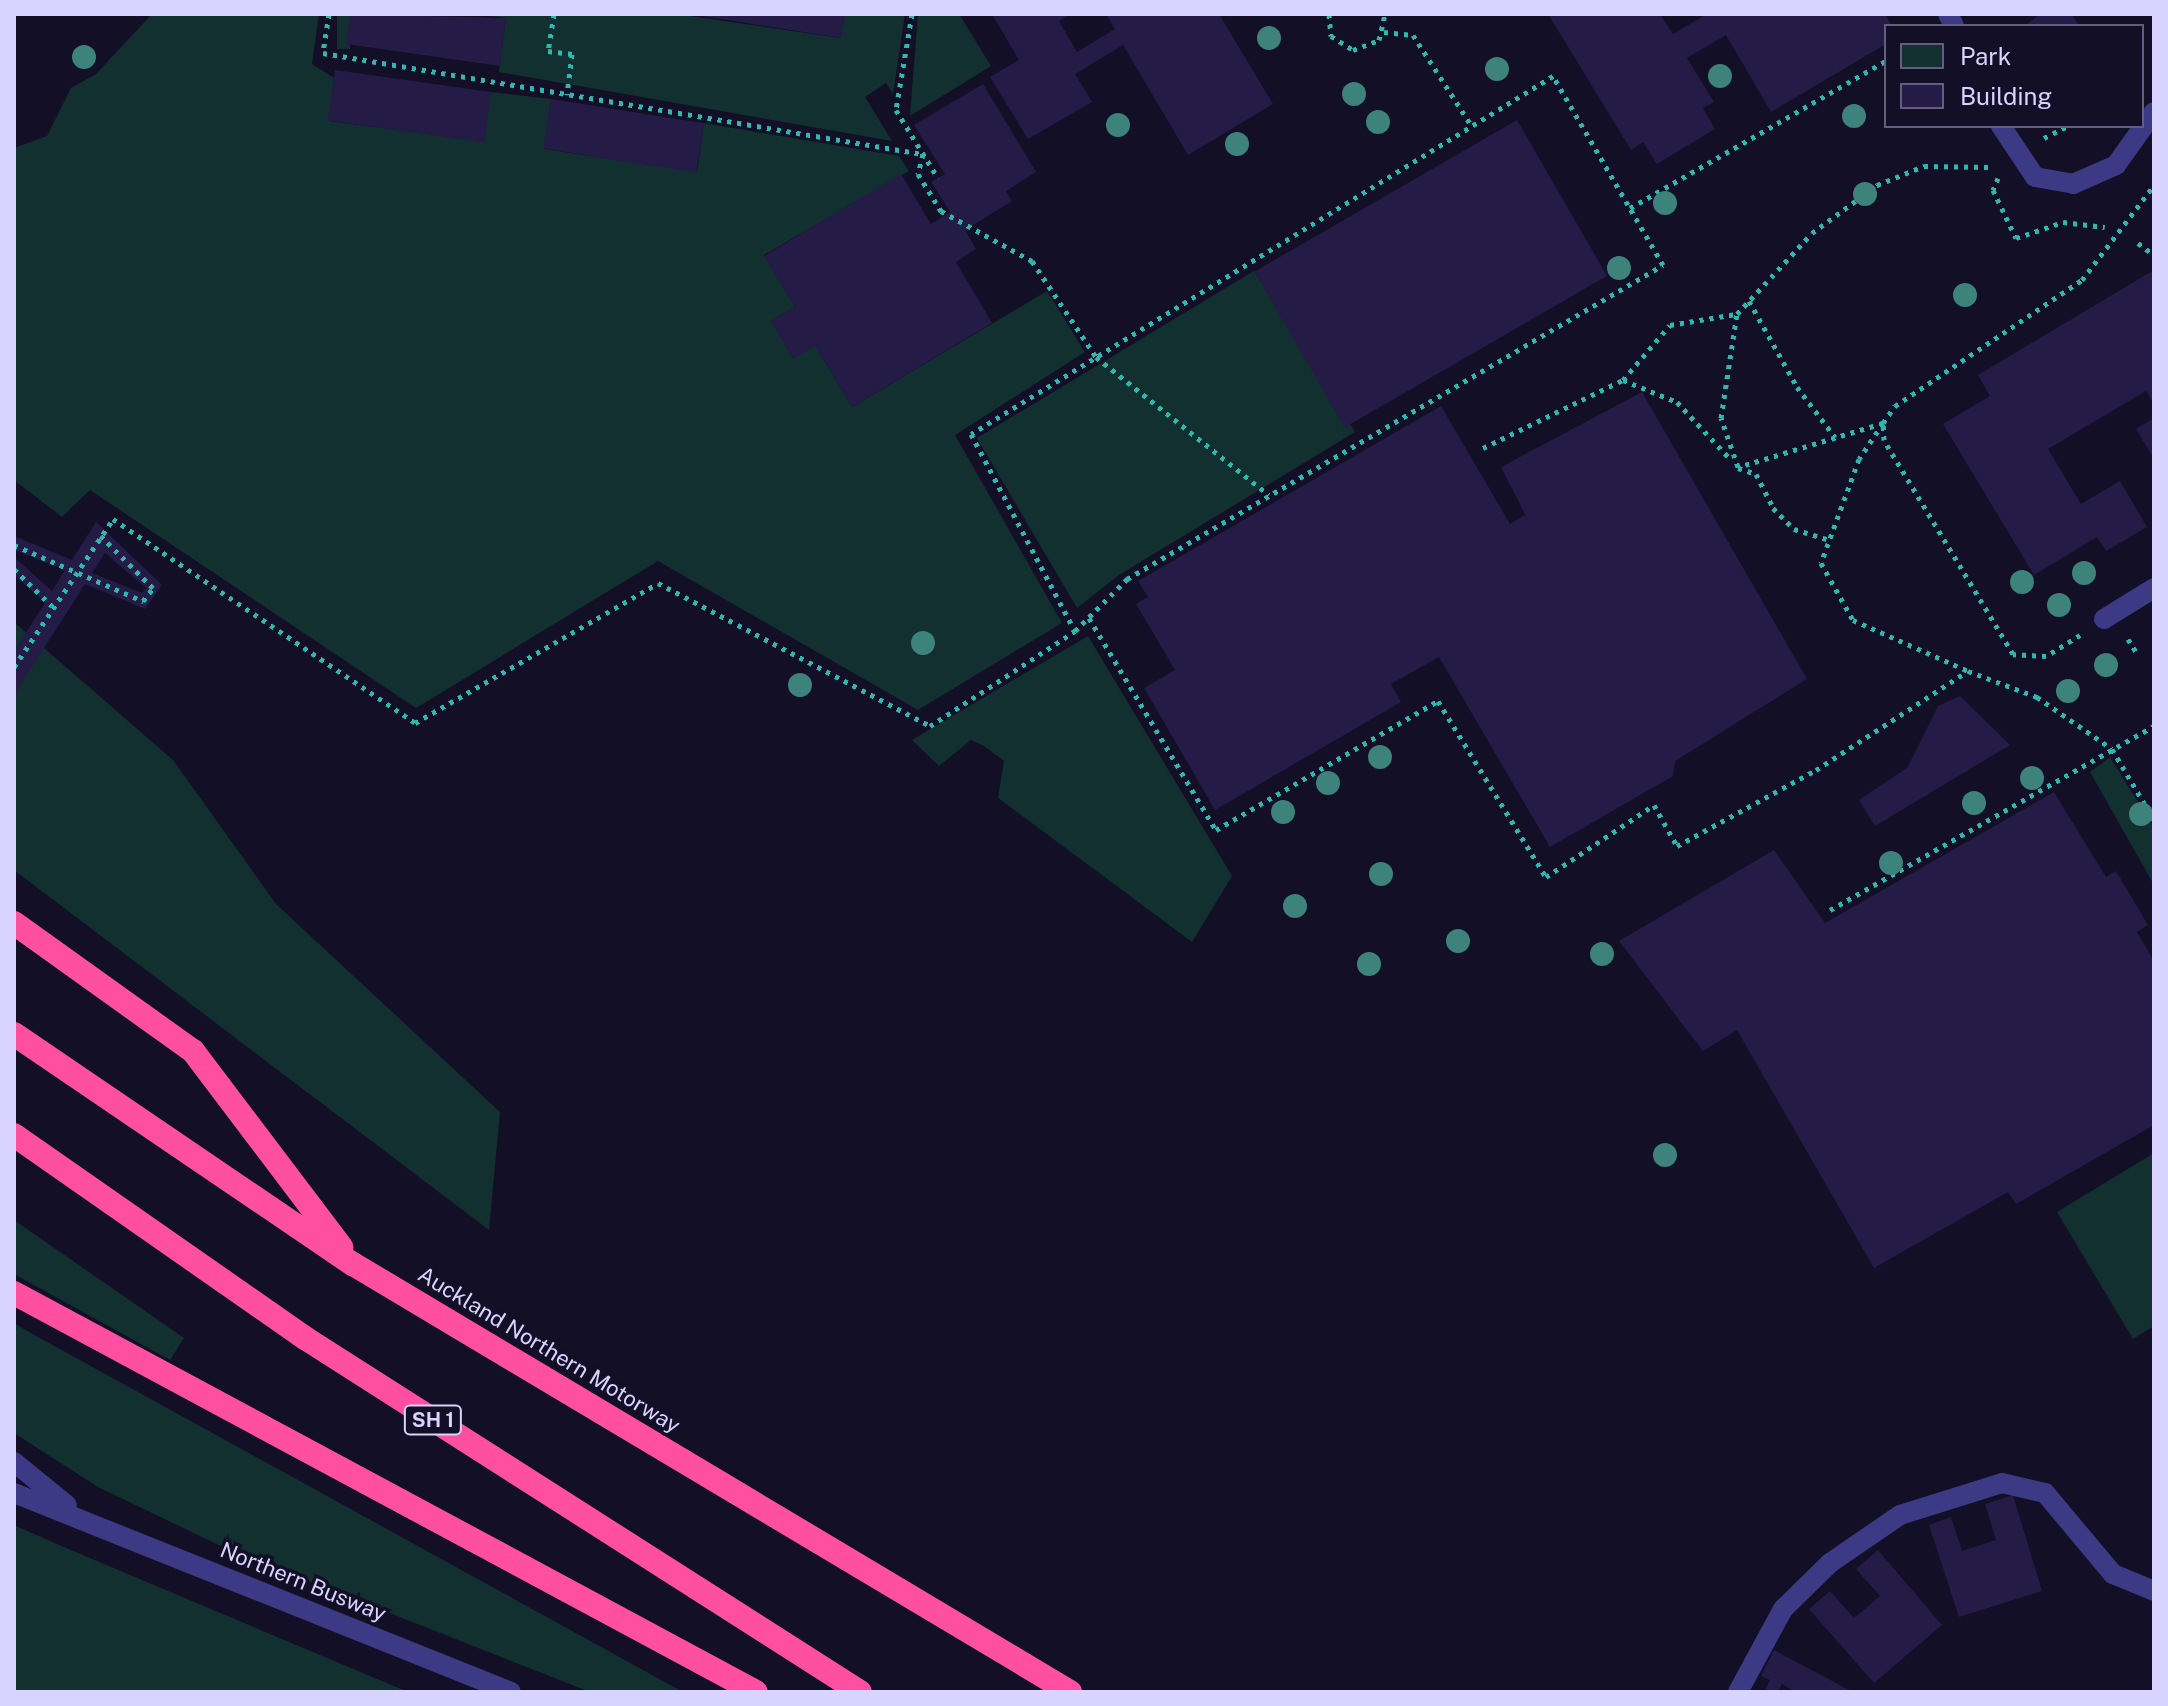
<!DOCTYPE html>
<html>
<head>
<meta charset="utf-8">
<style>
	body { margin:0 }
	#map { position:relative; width:2168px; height:1706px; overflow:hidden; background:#130f26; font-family:"Public Sans",sans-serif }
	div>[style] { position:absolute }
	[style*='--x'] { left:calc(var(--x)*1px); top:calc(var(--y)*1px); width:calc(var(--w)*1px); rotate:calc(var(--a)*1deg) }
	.green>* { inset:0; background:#12302f; transform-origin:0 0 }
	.building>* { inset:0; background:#241b47; transform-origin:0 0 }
	.path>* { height:5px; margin-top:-2.5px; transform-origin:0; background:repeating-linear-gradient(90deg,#2fb8b0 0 4px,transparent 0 10px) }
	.service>* { height:20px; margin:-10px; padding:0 10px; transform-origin:10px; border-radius:10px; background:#3d3a85 }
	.motorway>* { height:24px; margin:-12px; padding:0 12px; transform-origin:12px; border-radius:12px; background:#ff4fa3 }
	.trees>* { width:24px; height:24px; margin:-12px; border-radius:50%; background:#3d827b }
	span { translate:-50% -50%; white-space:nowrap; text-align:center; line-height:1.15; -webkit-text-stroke:7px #130f26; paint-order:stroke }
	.shield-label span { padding:2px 6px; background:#130f26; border:2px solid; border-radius:6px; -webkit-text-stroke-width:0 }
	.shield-label { font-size:20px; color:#d9d4ff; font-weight:700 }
	.street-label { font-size:22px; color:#d9d4ff }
	.frame { position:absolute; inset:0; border:16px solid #d9d4ff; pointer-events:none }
	.legend { position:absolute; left:1884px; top:24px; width:260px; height:104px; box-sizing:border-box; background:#130f26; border:2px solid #625e7d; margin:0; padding:10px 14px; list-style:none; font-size:24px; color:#d9d4ff }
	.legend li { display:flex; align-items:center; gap:16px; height:40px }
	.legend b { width:40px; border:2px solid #625e7d }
</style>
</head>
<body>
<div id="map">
	<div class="green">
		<i style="clip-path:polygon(152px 14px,319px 14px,312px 64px,334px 78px,329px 121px,481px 141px,491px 92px,551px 99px,544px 149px,697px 172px,704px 123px,899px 156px,909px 171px,764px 255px,795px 307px,771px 321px,793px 358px,815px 345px,852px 407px,1047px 291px,1085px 352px,955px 435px,1062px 623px,918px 710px,658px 561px,416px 708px,90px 490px,62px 517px,14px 480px,14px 148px,47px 136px,71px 88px,96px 74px)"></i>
		<i style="left:337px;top:14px;width:13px;height:35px"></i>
		<i style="clip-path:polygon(478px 14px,677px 14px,840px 38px,845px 14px,905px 14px,893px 94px,886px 83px,865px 97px,892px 141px,499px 72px,506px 18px)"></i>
		<i style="clip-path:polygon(918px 14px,959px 14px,991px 66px,910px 116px)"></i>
		<i style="clip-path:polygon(1254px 271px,1355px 432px,1119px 575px,1077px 608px,977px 438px)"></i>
		<i style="clip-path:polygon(14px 622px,173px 760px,276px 904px,500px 1112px,489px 1230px,14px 870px)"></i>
		<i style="clip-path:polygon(1088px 636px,1232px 876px,1192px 942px,998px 798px,1004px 761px,984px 746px,971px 740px,939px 766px,912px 740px)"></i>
		<i style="clip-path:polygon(2110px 757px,2154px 828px,2154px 885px,2090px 772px)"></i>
		<i style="clip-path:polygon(2154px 1153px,2154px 1326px,2133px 1339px,2057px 1212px)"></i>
		<i style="clip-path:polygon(14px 1220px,184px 1338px,170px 1360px,14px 1274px)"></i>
		<i style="clip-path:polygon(14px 1323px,29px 1332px,683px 1692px,590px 1692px,225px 1548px,98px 1487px,14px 1433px)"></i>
		<i style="clip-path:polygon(14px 1525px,59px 1545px,408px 1692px,14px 1692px)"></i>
	</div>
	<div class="building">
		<i style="clip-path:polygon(350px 14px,506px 18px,500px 66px,346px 44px)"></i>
		<i style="clip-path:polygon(689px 14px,845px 14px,841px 38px)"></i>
		<i style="clip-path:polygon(992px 14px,1071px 14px,1059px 21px,1077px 52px,1115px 29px,1106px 14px,1219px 14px,1273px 104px,1188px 155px,1123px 45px,1075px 74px,1092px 102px,1028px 139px,990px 77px,1019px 60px)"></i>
		<i style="clip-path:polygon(1548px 14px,1660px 14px,1673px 34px,1707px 14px,1885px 14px,1892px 26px,1886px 26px,1886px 44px,1771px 112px,1726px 35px,1687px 58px,1714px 102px,1703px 108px,1715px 129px,1657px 164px,1643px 142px,1631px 150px)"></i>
		<i style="clip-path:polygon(2040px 14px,2071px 14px,2080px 26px,2025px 26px)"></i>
		<i style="left:335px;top:70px;width:158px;height:51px;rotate:8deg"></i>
		<i style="clip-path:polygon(983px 84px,1036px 172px,1006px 191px,1012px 201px,965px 230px,976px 249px,956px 262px,992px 323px,852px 407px,815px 345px,793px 359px,771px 321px,795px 307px,764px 256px,901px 174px,931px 224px,950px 212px,931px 182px,945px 174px,914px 125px)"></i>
		<i style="left:551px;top:99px;width:155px;height:50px;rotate:9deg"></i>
		<i style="left:1517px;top:120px;width:180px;height:303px;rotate:60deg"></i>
		<i style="clip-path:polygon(2154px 270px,2154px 404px,2146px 391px,2048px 449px,2081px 504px,2120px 481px,2147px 527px,2106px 551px,2097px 537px,2034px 575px,1943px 424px,1990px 396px,1978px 375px)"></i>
		<i style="clip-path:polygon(1642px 392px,1807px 679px,1675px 761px,1673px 776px,1550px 847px,1439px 657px,1391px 684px,1401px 702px,1215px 810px,1144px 688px,1175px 670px,1136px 604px,1148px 597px,1138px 581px,1441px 406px,1510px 524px,1525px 515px,1529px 522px,1501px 467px)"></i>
		<i style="clip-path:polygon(2154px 418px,2154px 459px,2136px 429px)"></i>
		<i style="clip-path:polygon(evenodd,96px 522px,162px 585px,145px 609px,85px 584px,14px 695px,14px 651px,45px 603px,14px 575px,14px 557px,52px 591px,65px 570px,14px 550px,14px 536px,72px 560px,96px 522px,105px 553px,146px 588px,142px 593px,92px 573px,105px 553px)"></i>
		<i style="clip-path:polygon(1960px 696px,2010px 745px,1875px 826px,1859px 800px,1907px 768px,1938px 706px)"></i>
		<i style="clip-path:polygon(2054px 792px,2106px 877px,2116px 871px,2148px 925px,2137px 932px,2154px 961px,2154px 1125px,2016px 1204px,2008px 1192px,1874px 1268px,1737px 1030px,1703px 1051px,1619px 941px,1774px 850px,1825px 923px)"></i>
		<i style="clip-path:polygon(2013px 1495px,2042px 1591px,1959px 1617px,1929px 1525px,1951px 1517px,1962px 1551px,1996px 1540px,1985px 1504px)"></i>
		<i style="clip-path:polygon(1878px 1550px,1942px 1625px,1874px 1683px,1809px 1609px,1830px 1591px,1854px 1618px,1880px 1596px,1856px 1569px)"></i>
		<i style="clip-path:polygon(1774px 1650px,1853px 1692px,1796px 1692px,1782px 1684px,1778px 1692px,1764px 1692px,1770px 1680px,1761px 1676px)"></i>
	</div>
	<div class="path">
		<i style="--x:329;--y:14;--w:39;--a:99"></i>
		<i style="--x:323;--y:53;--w:608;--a:9.56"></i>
		<i style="--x:923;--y:154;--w:21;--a:104"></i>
		<i style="--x:918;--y:174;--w:44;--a:58.1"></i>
		<i style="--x:941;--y:211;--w:104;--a:28.8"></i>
		<i style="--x:1032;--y:261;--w:115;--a:56.3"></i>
		<i style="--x:1096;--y:357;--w:221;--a:38.6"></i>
		<i style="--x:554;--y:14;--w:37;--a:99"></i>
		<i style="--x:548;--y:51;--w:24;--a:7"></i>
		<i style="--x:572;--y:54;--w:41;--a:97"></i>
		<i style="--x:912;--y:14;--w:97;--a:99.5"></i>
		<i style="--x:896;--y:110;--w:80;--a:58.3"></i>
		<i style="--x:1329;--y:14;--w:22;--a:85"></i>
		<i style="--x:1331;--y:36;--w:26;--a:32"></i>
		<i style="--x:1353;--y:50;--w:28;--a:-21"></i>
		<i style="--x:1379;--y:40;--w:27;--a:-77"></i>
		<i style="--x:1384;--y:32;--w:29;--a:6"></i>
		<i style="--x:1413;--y:35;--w:107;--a:57.2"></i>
		<i style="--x:2044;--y:138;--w:27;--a:-27"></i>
		<i style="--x:1998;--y:178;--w:13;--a:113"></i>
		<i style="--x:1993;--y:190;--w:53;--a:64.4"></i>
		<i style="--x:2016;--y:238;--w:50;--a:-18.8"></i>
		<i style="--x:2063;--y:222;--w:42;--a:6.8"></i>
		<i style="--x:1630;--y:208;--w:295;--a:-29.9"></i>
		<i style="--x:2138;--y:243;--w:20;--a:37"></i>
		<i style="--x:1749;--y:301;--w:98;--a:60.8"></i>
		<i style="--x:1797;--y:387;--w:63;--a:52.8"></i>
		<i style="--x:1623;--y:380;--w:72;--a:-49.5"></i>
		<i style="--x:1670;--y:325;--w:67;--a:-9.5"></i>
		<i style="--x:1883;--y:423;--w:152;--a:163.1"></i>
		<i style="--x:1738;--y:467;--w:52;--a:-109.1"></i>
		<i style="--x:1721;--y:418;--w:105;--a:-81.3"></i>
		<i style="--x:1737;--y:314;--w:110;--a:-47.2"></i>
		<i style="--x:1812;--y:233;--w:81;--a:-36.4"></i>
		<i style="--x:1877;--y:185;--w:51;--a:-22"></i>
		<i style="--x:1924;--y:166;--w:66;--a:0.9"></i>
		<i style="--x:1883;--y:423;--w:43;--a:123.7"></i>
		<i style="--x:1859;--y:459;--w:111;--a:110.1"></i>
		<i style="--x:1821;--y:563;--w:65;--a:60.7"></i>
		<i style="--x:1853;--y:620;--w:126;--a:23.9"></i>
		<i style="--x:1483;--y:448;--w:156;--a:-25.9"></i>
		<i style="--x:1623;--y:380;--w:58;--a:22.2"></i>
		<i style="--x:1677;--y:402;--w:79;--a:47"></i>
		<i style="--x:1738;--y:468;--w:19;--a:18"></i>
		<i style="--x:1756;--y:474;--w:38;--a:63"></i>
		<i style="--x:1773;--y:508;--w:30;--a:45"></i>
		<i style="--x:1794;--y:529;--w:37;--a:17"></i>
		<i style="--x:14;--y:545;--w:141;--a:23.5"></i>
		<i style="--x:143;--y:601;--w:16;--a:-52"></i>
		<i style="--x:153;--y:588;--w:74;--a:-135"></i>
		<i style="--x:14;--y:569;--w:53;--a:44.2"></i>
		<i style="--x:1089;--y:618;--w:247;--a:59.1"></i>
		<i style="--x:1216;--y:830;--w:257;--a:-30.2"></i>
		<i style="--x:1438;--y:701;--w:206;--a:58.5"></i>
		<i style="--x:1546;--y:877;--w:130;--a:-33.7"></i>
		<i style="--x:1654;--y:805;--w:47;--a:60.7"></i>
		<i style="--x:1677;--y:846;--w:158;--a:-28.7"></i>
		<i style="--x:1816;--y:770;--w:181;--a:-33.1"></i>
		<i style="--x:1968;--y:671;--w:74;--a:20.6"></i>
		<i style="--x:2037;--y:697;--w:91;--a:34.7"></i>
		<i style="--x:2112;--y:749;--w:82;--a:59.4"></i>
		<i style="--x:2080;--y:635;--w:40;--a:148"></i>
		<i style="--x:2046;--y:656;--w:33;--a:-177"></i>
		<i style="--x:2013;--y:654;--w:250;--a:-121.1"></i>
		<i style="--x:1884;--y:440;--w:17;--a:-93"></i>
		<i style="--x:1883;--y:423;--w:21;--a:-55"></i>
		<i style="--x:1895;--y:406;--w:225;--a:-34"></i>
		<i style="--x:2082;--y:280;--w:119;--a:-52.8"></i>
		<i style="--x:2128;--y:639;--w:19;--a:58"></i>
		<i style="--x:14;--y:667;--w:178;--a:-56.2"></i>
		<i style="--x:113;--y:519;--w:364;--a:34"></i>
		<i style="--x:415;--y:723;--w:280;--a:-29.9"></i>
		<i style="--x:658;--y:583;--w:307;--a:27.7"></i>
		<i style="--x:930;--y:726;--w:173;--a:-33.2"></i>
		<i style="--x:1075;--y:631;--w:74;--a:-45"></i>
		<i style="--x:1127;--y:579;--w:621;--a:-30.36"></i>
		<i style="--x:1663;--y:265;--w:219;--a:-120.2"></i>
		<i style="--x:1553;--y:76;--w:683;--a:148.4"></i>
		<i style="--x:971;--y:434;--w:223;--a:62.2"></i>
		<i style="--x:1830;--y:910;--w:373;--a:-29.6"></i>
	</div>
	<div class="service">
		<i style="--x:1948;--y:14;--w:13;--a:63"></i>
		<i style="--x:2001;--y:126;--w:61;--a:56.3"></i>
		<i style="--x:2035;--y:177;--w:39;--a:10"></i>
		<i style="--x:2073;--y:184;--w:47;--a:-23.8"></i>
		<i style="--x:2116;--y:165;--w:65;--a:-54.4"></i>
		<i style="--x:2104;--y:619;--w:59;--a:-31.8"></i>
		<i style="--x:14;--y:1462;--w:68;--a:39.1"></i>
		<i style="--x:14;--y:1493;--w:535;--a:21.82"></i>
		<i style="--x:1738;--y:1692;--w:94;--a:-61.5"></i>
		<i style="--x:1783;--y:1609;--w:66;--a:-44.4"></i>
		<i style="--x:1830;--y:1563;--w:85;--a:-34.4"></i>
		<i style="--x:1900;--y:1515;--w:107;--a:-17.4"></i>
		<i style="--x:2002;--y:1483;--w:44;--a:13.1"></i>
		<i style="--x:2045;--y:1493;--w:106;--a:50"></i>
		<i style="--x:2113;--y:1574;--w:44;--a:22.5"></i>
	</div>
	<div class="motorway">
		<i style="--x:14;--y:923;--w:220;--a:35.6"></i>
		<i style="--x:193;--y:1051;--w:246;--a:52.9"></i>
		<i style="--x:14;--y:1034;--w:410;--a:34.2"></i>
		<i style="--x:353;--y:1264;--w:835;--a:30.83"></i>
		<i style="--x:14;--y:1135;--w:355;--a:34.9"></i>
		<i style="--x:305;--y:1338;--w:658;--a:32.53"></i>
		<i style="--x:14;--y:1293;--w:842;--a:28.27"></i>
	</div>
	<div class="trees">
		<i style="left:1269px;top:38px"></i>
		<i style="left:84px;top:57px"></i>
		<i style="left:1497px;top:69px"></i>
		<i style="left:1720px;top:76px"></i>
		<i style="left:1354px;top:94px"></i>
		<i style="left:1854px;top:116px"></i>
		<i style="left:1378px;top:122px"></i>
		<i style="left:1118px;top:125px"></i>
		<i style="left:1237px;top:144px"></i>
		<i style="left:1865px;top:194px"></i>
		<i style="left:1665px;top:203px"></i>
		<i style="left:1619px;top:268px"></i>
		<i style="left:1965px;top:295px"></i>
		<i style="left:2084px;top:573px"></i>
		<i style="left:2022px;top:582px"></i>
		<i style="left:2059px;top:605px"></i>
		<i style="left:923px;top:643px"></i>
		<i style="left:2106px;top:665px"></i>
		<i style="left:800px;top:685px"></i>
		<i style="left:2068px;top:691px"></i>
		<i style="left:1380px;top:757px"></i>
		<i style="left:2032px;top:778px"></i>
		<i style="left:1328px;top:783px"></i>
		<i style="left:1974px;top:803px"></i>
		<i style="left:1283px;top:812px"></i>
		<i style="left:2141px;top:814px"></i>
		<i style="left:1891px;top:863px"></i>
		<i style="left:1381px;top:874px"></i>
		<i style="left:1295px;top:906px"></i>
		<i style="left:1458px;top:941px"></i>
		<i style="left:1602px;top:954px"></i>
		<i style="left:1369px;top:964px"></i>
		<i style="left:1665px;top:1155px"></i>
	</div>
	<div class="shield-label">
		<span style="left:433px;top:1420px">SH 1</span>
	</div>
	<div class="street-label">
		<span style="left:549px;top:1350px;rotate:31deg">Auckland Northern Motorway</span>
		<span style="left:303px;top:1582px;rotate:22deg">Northern Busway</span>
	</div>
	<div class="frame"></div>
	<ul class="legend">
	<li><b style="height:22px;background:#12302f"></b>Park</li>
	<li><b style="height:22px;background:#241b47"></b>Building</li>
	</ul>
</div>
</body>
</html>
